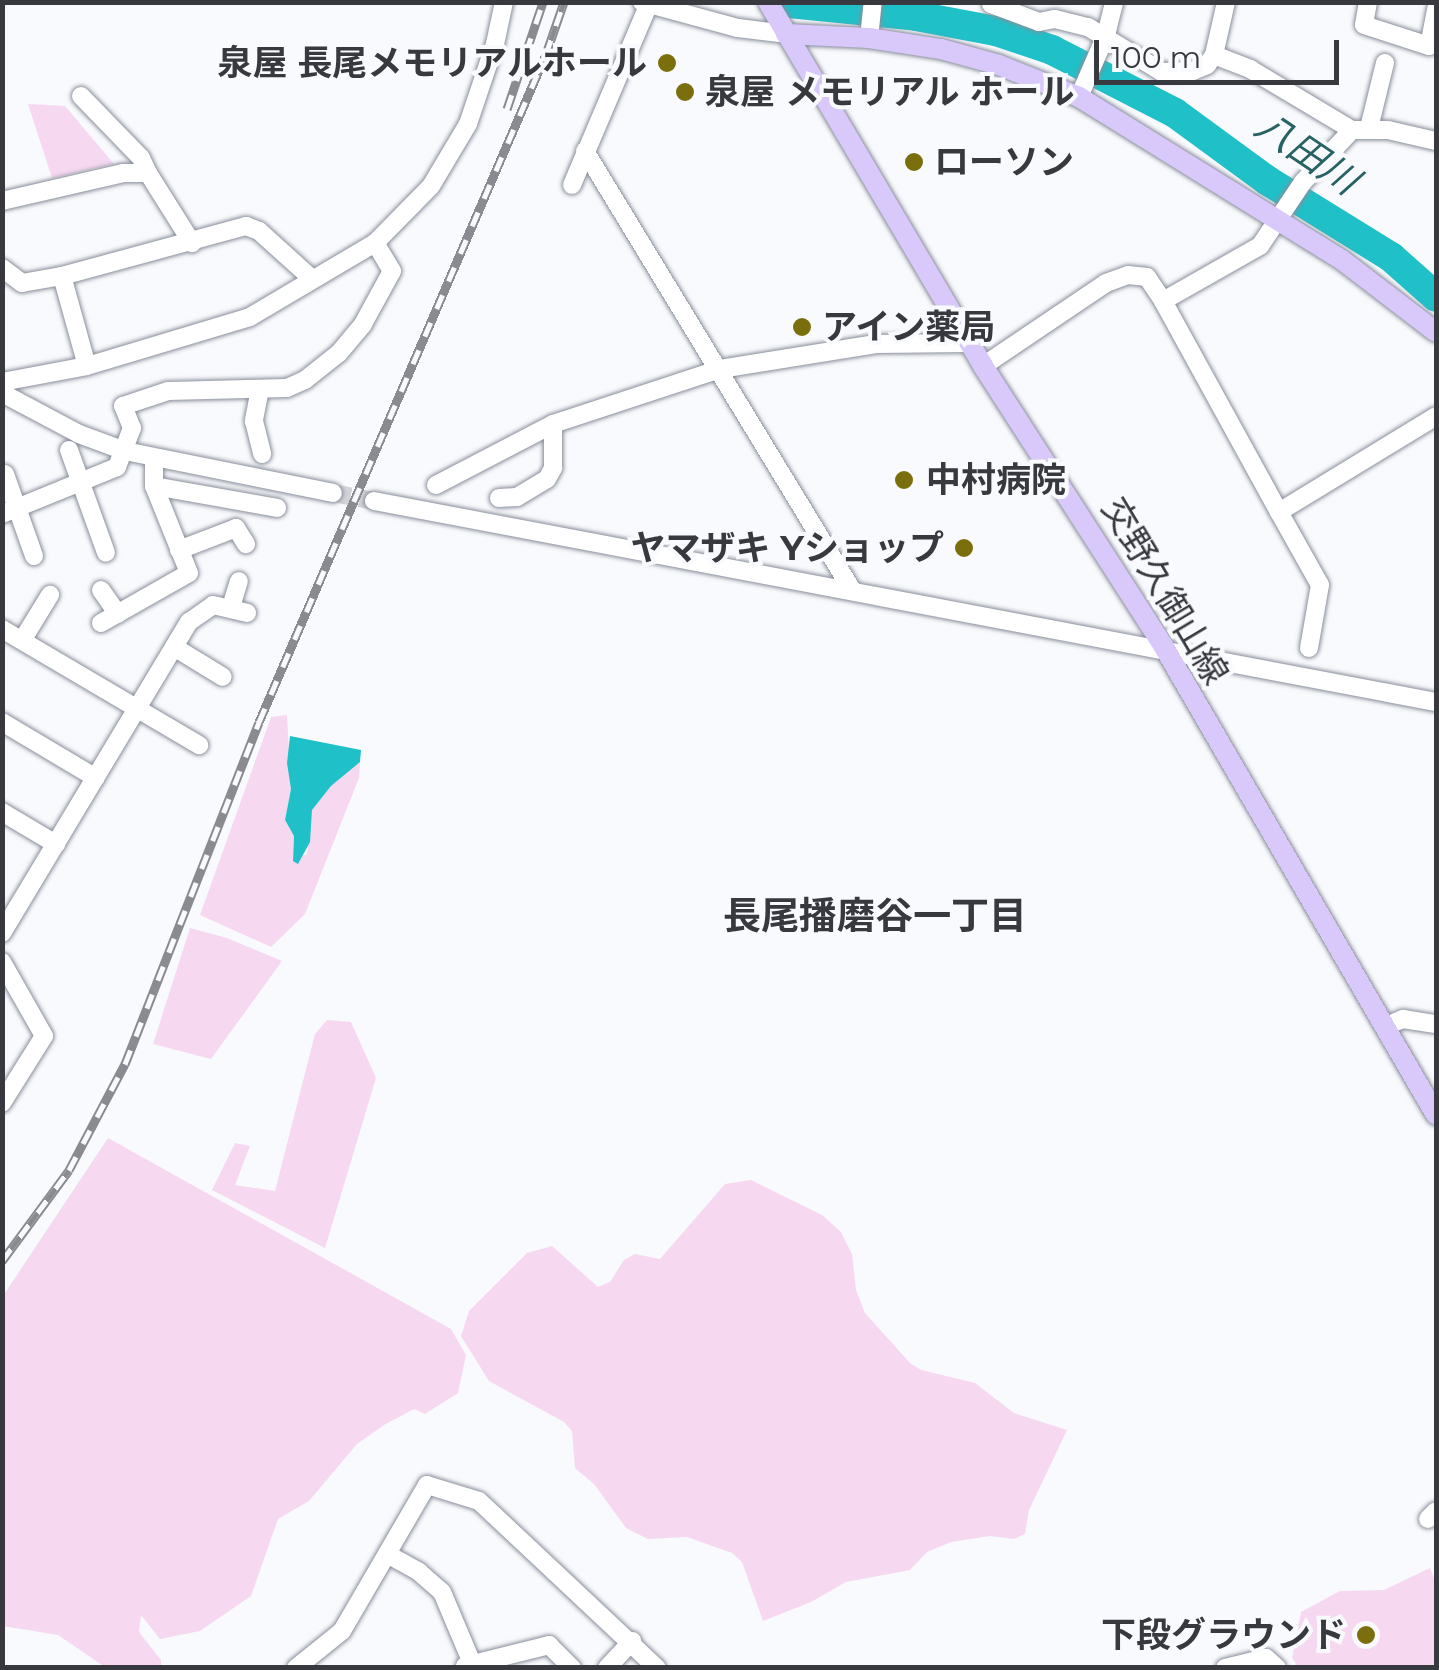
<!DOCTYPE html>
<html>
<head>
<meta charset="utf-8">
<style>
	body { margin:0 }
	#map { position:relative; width:1439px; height:1670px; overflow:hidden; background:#f9fafd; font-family:Montserrat,"Noto Sans JP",sans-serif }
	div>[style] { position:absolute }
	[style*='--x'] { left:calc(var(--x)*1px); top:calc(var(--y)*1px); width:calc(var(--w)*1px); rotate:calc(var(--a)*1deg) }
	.green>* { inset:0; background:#f6d8f1 }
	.water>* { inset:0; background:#20c0c8 }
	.river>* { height:30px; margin:-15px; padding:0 15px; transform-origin:15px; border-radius:15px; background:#20c0c8 }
	.minor-tunnel>* { height:18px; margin-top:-9px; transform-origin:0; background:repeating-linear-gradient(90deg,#d2d3d7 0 18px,transparent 0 27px) }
	.roads { filter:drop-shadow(0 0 2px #888e9b) drop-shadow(0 0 2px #888e9b) }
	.minor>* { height:18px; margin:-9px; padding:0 9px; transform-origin:9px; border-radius:9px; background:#fff }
	.major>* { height:20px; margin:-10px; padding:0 10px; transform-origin:10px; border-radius:10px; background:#d9c9fa }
	.rail>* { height:9px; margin-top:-4.5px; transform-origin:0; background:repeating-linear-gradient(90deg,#f9fafd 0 15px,#898b90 0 30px); box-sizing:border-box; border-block:2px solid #898b90 }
	.dots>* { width:28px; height:28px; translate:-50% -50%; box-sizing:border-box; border:5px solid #f9fafd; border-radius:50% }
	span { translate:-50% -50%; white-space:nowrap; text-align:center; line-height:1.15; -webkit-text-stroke:8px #f9fafd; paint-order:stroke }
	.poi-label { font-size:35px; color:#37393f; font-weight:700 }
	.right { translate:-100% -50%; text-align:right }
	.left { translate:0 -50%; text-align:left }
	.street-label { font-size:35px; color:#37393f }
	.water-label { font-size:38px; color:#276265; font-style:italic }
	.neighbourhood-label { font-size:38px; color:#37393f; font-weight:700 }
	.frame { position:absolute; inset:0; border:5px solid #37393f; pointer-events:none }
	.scale { position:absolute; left:1094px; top:40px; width:245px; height:45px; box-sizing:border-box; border:5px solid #37393f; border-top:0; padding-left:12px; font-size:30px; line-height:35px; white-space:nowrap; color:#37393f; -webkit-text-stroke:8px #f9fafd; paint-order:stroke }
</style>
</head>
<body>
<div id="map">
	<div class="green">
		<i style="clip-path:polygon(28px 104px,65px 106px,114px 164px,52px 178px)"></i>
		<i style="clip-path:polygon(287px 715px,291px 789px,285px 820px,294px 836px,293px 861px,307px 854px,312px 810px,331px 786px,360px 762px,359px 778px,305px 914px,271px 947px,200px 915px,271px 717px)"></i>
		<i style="clip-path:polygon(190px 928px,227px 938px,282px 961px,211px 1059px,153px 1044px)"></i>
		<i style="clip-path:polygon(327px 1020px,351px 1022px,376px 1078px,325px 1248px,212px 1190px,235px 1143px,250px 1146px,235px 1185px,275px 1191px,315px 1034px)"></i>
		<i style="clip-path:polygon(108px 1138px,451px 1329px,466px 1355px,458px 1393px,425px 1414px,414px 1409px,384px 1425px,357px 1444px,309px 1501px,278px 1519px,251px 1596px,200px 1631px,160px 1639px,141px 1615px,139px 1632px,161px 1660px,161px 1667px,105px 1667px,58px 1635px,3px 1626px,3px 1296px)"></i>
		<i style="clip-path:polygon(751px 1180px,822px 1215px,841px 1232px,852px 1254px,856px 1290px,865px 1313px,910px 1363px,921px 1370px,975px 1383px,1014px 1413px,1067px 1430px,1029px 1510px,1025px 1534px,1014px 1539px,990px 1536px,951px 1542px,927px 1552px,910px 1570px,846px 1582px,811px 1602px,763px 1621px,742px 1562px,732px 1553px,687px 1537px,648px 1539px,626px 1528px,594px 1484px,575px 1468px,572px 1431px,564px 1422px,489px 1381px,461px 1336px,469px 1311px,527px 1253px,552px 1246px,598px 1287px,610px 1282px,624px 1260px,635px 1254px,660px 1259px,725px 1184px)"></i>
		<i style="clip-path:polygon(1430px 1568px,1436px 1583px,1436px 1667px,1298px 1667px,1292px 1658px,1301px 1612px,1340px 1591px,1384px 1590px)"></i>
	</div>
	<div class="water">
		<i style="clip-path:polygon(290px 736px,361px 750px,360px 762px,331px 786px,312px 810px,310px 842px,298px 864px,293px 861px,294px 836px,285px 820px,291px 789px,287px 763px)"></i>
	</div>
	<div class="river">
		<i style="--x:779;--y:2;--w:138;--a:5.8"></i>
		<i style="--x:916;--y:16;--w:81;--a:10.6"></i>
		<i style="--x:996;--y:31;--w:59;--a:18.7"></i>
		<i style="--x:1052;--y:50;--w:138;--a:27.1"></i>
		<i style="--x:1175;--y:113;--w:115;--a:36.2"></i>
		<i style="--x:1268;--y:181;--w:145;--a:31.7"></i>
		<i style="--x:1391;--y:257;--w:60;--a:41.6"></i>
	</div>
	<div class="minor-tunnel">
		<i style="--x:333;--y:493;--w:42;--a:11"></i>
	</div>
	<div class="roads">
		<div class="minor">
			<i style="--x:642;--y:2;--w:99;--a:15.2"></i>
			<i style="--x:738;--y:28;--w:48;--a:7.1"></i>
			<i style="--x:1368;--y:2;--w:23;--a:100"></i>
			<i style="--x:1364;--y:25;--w:68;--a:17.9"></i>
			<i style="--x:1429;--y:46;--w:38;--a:-79"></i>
			<i style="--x:991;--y:4;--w:51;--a:20.6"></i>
			<i style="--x:1039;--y:22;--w:16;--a:-11"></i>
			<i style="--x:1055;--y:19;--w:34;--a:14"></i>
			<i style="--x:1088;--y:27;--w:87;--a:31.3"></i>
			<i style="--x:1162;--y:72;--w:31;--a:-2"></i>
			<i style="--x:1193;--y:71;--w:15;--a:-23"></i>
			<i style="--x:1207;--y:65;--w:12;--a:-55"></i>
			<i style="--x:1214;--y:55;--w:54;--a:-77.2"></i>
			<i style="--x:869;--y:38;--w:36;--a:-84"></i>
			<i style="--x:1214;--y:55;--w:39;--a:21"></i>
			<i style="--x:1250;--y:69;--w:119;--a:30.9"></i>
			<i style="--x:81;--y:96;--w:86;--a:45.9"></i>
			<i style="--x:141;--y:158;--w:17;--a:65"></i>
			<i style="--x:1079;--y:97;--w:68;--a:-66.5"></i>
			<i style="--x:1106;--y:35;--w:34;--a:-76"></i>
			<i style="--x:1369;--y:128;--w:67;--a:-76.2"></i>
			<i style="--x:585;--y:151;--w:514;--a:58.69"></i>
			<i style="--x:572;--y:185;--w:197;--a:-67"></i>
			<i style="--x:2;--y:201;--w:124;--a:-13"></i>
			<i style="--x:123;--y:173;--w:25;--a:0"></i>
			<i style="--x:148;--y:173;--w:83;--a:57.8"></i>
			<i style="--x:2;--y:268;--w:25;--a:37"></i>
			<i style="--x:22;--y:283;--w:41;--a:-9.9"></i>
			<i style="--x:62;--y:276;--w:191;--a:-15.2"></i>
			<i style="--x:246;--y:226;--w:14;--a:21"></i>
			<i style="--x:259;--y:231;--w:70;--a:42.1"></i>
			<i style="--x:62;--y:276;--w:93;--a:74.5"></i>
			<i style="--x:1163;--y:301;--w:241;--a:61.2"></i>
			<i style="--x:983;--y:366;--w:148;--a:-34"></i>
			<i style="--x:1106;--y:283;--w:23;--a:-20"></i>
			<i style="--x:1128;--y:275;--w:19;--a:6"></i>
			<i style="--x:1147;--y:277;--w:29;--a:56"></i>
			<i style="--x:1163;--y:301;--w:112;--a:-29.6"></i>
			<i style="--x:1260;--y:246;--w:77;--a:-56.1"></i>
			<i style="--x:1303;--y:182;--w:71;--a:-46.7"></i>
			<i style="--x:1352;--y:130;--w:36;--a:0"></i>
			<i style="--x:1388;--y:130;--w:49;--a:12.9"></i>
			<i style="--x:2;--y:382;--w:86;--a:-10.7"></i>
			<i style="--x:87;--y:366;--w:170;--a:-16.7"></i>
			<i style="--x:250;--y:317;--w:145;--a:-30.6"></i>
			<i style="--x:375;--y:243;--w:80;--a:-45.5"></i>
			<i style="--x:431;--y:186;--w:72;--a:-59.2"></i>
			<i style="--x:468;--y:124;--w:84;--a:-71.4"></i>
			<i style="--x:495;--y:44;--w:43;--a:-77.9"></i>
			<i style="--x:260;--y:389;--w:33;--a:101"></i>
			<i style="--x:254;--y:421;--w:34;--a:76"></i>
			<i style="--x:2;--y:393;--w:87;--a:28"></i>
			<i style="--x:79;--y:434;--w:49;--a:20.3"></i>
			<i style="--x:125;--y:451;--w:212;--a:11.4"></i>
			<i style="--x:69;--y:450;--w:109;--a:70.2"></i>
			<i style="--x:5;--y:474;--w:87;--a:70.5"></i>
			<i style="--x:436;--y:485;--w:132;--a:-27.5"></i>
			<i style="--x:553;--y:424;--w:176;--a:-18.2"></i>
			<i style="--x:720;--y:369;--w:158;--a:-9.1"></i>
			<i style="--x:876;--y:344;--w:93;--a:-0.6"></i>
			<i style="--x:154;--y:486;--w:125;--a:10.1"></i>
			<i style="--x:499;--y:498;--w:18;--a:-3"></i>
			<i style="--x:517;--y:497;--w:35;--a:-31"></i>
			<i style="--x:547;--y:479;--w:13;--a:-61"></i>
			<i style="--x:553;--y:468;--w:44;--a:-90"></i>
			<i style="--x:374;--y:501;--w:1081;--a:10.72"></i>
			<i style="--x:2;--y:514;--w:124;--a:-22.2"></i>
			<i style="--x:117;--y:467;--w:42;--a:-69"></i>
			<i style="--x:132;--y:428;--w:24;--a:-112"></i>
			<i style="--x:123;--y:406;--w:47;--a:-18.4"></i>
			<i style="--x:168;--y:391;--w:119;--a:-1.4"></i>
			<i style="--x:287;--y:388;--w:20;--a:-24"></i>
			<i style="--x:305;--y:380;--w:43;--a:-38.5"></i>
			<i style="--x:339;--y:353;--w:38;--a:-50"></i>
			<i style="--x:363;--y:324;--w:60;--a:-61.3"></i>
			<i style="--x:392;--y:271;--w:33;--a:-121"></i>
			<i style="--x:179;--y:550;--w:61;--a:-21.1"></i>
			<i style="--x:236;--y:528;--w:19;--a:58"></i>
			<i style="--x:101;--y:590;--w:29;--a:55"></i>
			<i style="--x:231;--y:607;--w:27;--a:-73"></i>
			<i style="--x:101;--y:623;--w:101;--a:-29.6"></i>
			<i style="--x:189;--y:573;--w:94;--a:-111.9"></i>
			<i style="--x:154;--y:486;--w:26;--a:-90"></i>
			<i style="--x:2;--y:629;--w:229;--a:30.5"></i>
			<i style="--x:23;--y:639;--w:52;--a:-58.5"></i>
			<i style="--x:174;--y:647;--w:57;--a:31.5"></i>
			<i style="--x:1309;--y:648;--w:64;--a:-80.1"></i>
			<i style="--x:1320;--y:585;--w:84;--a:-119.3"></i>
			<i style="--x:1279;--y:512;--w:184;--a:-31.4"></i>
			<i style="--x:2;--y:722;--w:109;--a:30.8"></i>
			<i style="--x:2;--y:812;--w:63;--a:30.7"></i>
			<i style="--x:2;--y:933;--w:363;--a:-59"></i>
			<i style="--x:189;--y:622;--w:29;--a:-35"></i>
			<i style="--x:213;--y:605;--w:35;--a:13"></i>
			<i style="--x:2;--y:962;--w:85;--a:60.4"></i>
			<i style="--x:44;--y:1036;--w:79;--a:122.1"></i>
			<i style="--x:1384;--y:1027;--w:21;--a:-23"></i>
			<i style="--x:1403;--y:1019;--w:33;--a:9"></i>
			<i style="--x:1428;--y:1519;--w:11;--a:-45"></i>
			<i style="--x:387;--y:1554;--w:37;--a:29"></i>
			<i style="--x:419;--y:1572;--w:30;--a:41"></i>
			<i style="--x:442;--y:1592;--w:77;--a:67.1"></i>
			<i style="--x:465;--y:1666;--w:87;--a:-14"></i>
			<i style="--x:549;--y:1645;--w:33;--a:45"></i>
			<i style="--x:296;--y:1668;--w:59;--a:-38.8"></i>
			<i style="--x:342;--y:1631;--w:169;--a:-59.8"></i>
			<i style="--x:427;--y:1485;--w:54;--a:17.1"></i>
			<i style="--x:479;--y:1501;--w:244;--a:43.2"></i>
			<i style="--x:607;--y:1668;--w:37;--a:-47"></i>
			<i style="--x:1225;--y:1668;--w:42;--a:-13.7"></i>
			<i style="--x:1266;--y:1658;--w:15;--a:42"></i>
		</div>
		<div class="major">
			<i style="--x:768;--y:2;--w:423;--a:59.4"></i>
			<i style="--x:983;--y:366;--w:334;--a:57.2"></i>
			<i style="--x:1164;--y:647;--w:541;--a:59.83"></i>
			<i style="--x:786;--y:34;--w:83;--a:2.8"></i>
			<i style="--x:869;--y:38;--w:73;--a:8.7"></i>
			<i style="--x:941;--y:49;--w:60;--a:15.4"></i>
			<i style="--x:999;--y:65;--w:86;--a:21.8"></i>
			<i style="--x:1079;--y:97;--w:309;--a:31.8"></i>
			<i style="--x:1342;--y:260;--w:118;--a:37.5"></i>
		</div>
	</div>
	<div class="rail">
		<i style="--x:507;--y:109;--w:113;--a:-71.4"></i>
		<i style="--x:2;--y:1261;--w:113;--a:-53.6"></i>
		<i style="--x:69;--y:1170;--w:120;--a:-62.2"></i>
		<i style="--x:125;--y:1064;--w:367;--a:-68.6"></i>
		<i style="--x:259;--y:722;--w:727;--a:-66.75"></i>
		<i style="--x:546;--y:54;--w:55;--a:-70.9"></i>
	</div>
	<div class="dots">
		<i style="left:667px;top:63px;background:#7b6f0d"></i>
		<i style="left:685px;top:92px;background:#7b6f0d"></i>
		<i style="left:914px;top:162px;background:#7b6f0d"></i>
		<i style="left:802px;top:327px;background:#7b6f0d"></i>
		<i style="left:904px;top:480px;background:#7b6f0d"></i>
		<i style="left:964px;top:548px;background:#7b6f0d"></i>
		<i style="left:1366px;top:1635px;background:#7b6f0d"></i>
	</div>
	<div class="poi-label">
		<span class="right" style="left:647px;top:63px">泉屋 長尾メモリアルホール</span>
		<span class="left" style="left:705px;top:92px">泉屋 メモリアル ホール</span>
		<span class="left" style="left:934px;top:162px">ローソン</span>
		<span class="left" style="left:822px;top:327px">アイン薬局</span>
		<span class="left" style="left:926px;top:480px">中村病院</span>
		<span class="right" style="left:944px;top:548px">ヤマザキ Yショップ</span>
		<span class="right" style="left:1346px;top:1635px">下段グラウンド</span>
	</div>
	<div class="street-label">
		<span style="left:1165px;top:591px;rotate:59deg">交野久御山線</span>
	</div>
	<div class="water-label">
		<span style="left:1307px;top:153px;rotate:34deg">八田川</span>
	</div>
	<div class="neighbourhood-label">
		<span style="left:875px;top:916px">長尾播磨谷一丁目</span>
	</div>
	<div class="frame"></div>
	<div class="scale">100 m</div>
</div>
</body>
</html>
